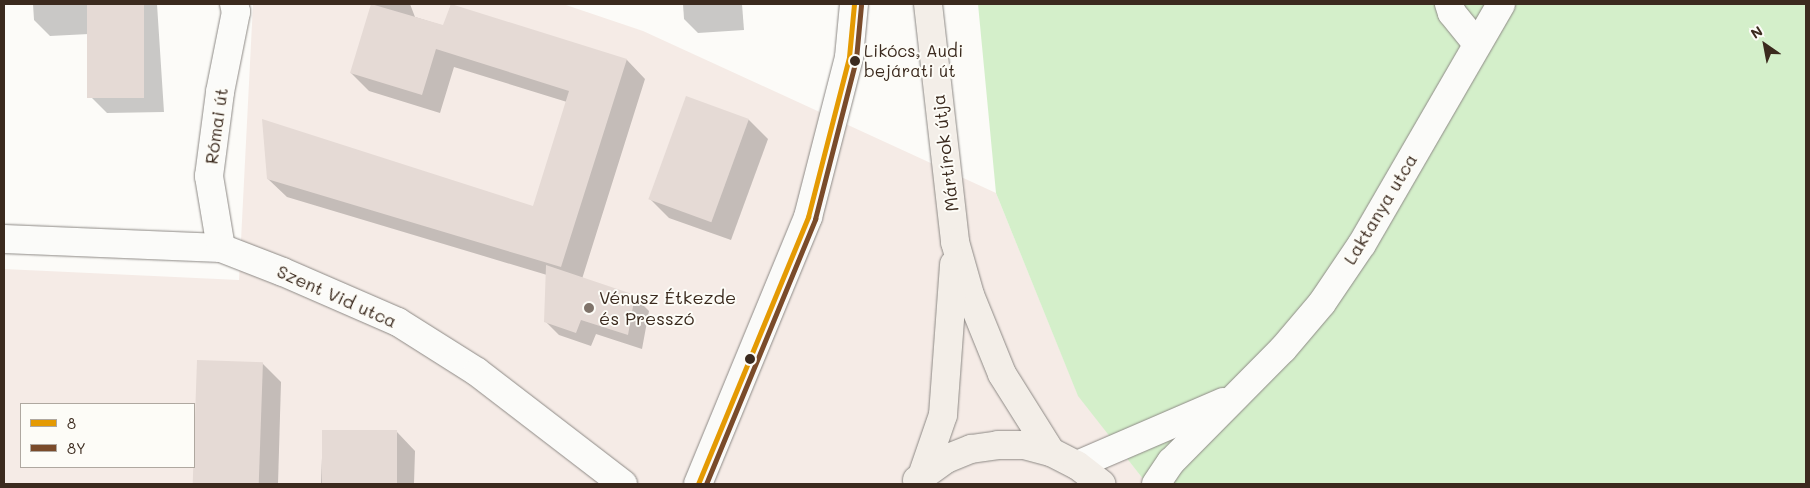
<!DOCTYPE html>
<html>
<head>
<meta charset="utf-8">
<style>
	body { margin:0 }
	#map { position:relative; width:1810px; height:488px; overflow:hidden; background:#fcfbf8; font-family:Mali,sans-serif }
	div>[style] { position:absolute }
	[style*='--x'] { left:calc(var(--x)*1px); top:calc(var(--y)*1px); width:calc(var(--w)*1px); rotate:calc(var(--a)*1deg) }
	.built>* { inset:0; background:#f5ebe6 }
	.green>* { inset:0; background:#d4efca }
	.shadow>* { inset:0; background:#0003 }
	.building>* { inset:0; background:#e5dad5; transform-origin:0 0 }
	.roads { filter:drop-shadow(0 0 1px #8d8985) drop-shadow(0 0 1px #8d8985) }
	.street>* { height:28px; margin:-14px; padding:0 14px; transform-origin:14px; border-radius:14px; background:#fbfbf9 }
	.secondary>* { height:28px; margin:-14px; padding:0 14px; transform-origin:14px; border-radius:14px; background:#fbfbf9 }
	.primary>* { height:28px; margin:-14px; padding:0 14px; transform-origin:14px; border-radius:14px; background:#f3eee8 }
	.bus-1>* { height:5px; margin:-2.5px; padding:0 2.5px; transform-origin:2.5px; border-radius:2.5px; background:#e49a03 }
	.bus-2>* { height:5px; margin:-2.5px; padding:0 2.5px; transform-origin:2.5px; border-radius:2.5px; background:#7a4b2a }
	.dots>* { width:14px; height:14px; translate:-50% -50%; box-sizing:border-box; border:2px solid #fdfcf7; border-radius:50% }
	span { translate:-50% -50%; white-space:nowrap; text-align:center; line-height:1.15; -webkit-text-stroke:4px #fdfcf7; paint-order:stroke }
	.bus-label { font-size:17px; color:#3b2a1e }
	.left { translate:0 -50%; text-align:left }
	.street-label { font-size:18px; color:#3b2a1e }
	.poi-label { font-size:18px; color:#3b2a1e }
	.frame { position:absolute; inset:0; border:5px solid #3b2a1e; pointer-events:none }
	.legend { position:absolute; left:20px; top:403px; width:175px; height:65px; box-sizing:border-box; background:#fdfcf7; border:1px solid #afa8a0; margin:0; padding:6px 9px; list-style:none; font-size:15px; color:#3b2a1e }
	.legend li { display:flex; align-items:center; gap:10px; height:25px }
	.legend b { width:25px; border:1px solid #afa8a0 }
	.north { position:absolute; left:1740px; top:20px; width:50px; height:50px; -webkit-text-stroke:4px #fdfcf7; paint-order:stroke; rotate:327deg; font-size:14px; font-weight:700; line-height:20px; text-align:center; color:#3b2a1e }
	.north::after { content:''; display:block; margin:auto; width:18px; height:22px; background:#3b2a1e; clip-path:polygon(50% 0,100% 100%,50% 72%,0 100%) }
</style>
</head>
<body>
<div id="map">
	<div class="built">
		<i style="clip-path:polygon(evenodd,253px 4px,563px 4px,643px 31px,996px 193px,1078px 395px,1147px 484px,4px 484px,4px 269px,239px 280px,253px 4px,21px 404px,194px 404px,194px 467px,21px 467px,21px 404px)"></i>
	</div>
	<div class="green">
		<i style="clip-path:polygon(978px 4px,1806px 4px,1806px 484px,1147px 484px,1078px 396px,996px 193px)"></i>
	</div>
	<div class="shadow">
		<i style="clip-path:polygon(33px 4px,157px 4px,164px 112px,107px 113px,91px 97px,89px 34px,50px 36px,34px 20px)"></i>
		<i style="clip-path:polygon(372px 4px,410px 4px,415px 17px,444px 26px,451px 5px,627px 60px,645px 79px,582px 279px,634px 296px,649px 311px,642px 349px,596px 334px,591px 346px,559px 335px,545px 321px,547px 275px,287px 197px,268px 179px,533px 208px,567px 102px,454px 67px,440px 113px,369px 91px,351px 73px)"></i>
		<i style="clip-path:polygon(683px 4px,742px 4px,744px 30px,698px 33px,684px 19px)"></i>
		<i style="clip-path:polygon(687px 98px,749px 120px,768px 139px,731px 240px,669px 218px,650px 199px)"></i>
		<i style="clip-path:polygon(198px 361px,262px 363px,281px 382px,278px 484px,195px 484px)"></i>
		<i style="clip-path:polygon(323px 431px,397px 432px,415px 451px,414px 484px,321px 484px)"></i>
	</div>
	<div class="building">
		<i style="left:87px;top:4px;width:57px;height:94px"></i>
		<i style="clip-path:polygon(371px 4px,443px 25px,451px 4px,627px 59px,561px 267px,267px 179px,262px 119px,533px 206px,569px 91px,436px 49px,422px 95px,350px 73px)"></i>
		<i style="left:686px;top:96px;width:67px;height:110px;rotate:20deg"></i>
		<i style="clip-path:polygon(546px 265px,635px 295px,628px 335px,581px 320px,576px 333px,544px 322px)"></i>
		<i style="left:197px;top:360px;width:66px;height:124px;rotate:2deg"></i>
		<i style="left:322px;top:430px;width:75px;height:54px"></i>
	</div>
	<div class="roads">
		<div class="street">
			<i style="--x:1449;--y:4;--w:9;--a:72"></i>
			<i style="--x:1452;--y:13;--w:38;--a:51"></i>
			<i style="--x:4;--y:239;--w:217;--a:2.4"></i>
			<i style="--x:221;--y:248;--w:66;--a:21.2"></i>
			<i style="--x:283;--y:272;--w:125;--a:23.5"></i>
			<i style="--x:398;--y:322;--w:93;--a:32.3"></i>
			<i style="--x:477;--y:372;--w:184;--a:37.5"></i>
			<i style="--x:221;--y:248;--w:73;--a:-99.5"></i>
			<i style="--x:209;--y:176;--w:85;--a:-82.5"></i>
			<i style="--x:220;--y:92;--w:82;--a:-78.7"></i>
			<i style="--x:236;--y:12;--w:8;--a:-104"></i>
			<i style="--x:698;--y:484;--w:289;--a:-67.6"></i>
			<i style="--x:808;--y:217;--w:165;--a:-75.6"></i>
			<i style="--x:849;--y:57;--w:53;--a:-84.6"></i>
		</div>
		<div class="secondary">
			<i style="--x:1077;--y:465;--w:159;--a:-23.3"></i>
			<i style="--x:1156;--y:484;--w:27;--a:-56"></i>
			<i style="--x:1171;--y:462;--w:159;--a:-45.3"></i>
			<i style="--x:1283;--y:349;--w:60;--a:-49.7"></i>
			<i style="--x:1322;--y:303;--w:71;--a:-55.9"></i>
			<i style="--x:1362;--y:244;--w:277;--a:-59.9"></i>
		</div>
		<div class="primary">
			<i style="--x:928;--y:4;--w:240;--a:83.5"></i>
			<i style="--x:955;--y:242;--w:55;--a:74.2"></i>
			<i style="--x:970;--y:295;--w:85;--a:67.9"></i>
			<i style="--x:1002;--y:374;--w:92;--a:57.9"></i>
			<i style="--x:923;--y:473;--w:61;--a:-71"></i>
			<i style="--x:943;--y:415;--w:151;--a:-85.8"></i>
			<i style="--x:917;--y:480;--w:36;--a:-36"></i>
			<i style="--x:946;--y:459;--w:27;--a:-22"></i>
			<i style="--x:971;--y:449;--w:27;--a:-8"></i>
			<i style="--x:998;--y:445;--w:26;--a:0"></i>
			<i style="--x:1024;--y:445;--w:28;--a:15"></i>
			<i style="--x:1051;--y:452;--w:29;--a:27"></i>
			<i style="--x:1077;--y:465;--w:31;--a:38"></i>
		</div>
	</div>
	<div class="bus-1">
		<i style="--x:698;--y:484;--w:289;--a:-67.6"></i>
		<i style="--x:808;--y:217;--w:165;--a:-75.6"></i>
		<i style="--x:849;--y:57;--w:53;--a:-84.6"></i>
	</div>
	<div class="bus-2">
		<i style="--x:706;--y:484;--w:287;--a:-67.6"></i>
		<i style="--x:815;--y:219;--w:165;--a:-75.6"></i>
		<i style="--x:856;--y:59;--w:54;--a:-84.7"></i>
	</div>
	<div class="dots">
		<i style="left:855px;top:61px;background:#3b2a1e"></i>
		<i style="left:589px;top:308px;background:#7f736a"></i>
		<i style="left:750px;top:359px;background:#3b2a1e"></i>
	</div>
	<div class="bus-label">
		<span class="left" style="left:864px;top:61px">Likócs, Audi<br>bejárati út</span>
	</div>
	<div class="street-label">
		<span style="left:216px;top:126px;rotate:-82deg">Római út</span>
		<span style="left:945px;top:153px;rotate:-97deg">Mártírok útja</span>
		<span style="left:1380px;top:209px;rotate:-59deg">Laktanya utca</span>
		<span style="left:337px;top:296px;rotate:24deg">Szent Vid utca</span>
	</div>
	<div class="poi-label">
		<span class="left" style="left:599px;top:308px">Vénusz Étkezde<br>és Presszó</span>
	</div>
	<div class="frame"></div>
	<ul class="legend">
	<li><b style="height:6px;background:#e49a03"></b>8</li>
	<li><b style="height:6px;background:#7a4b2a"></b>8Y</li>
	</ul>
	<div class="north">N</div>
</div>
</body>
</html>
